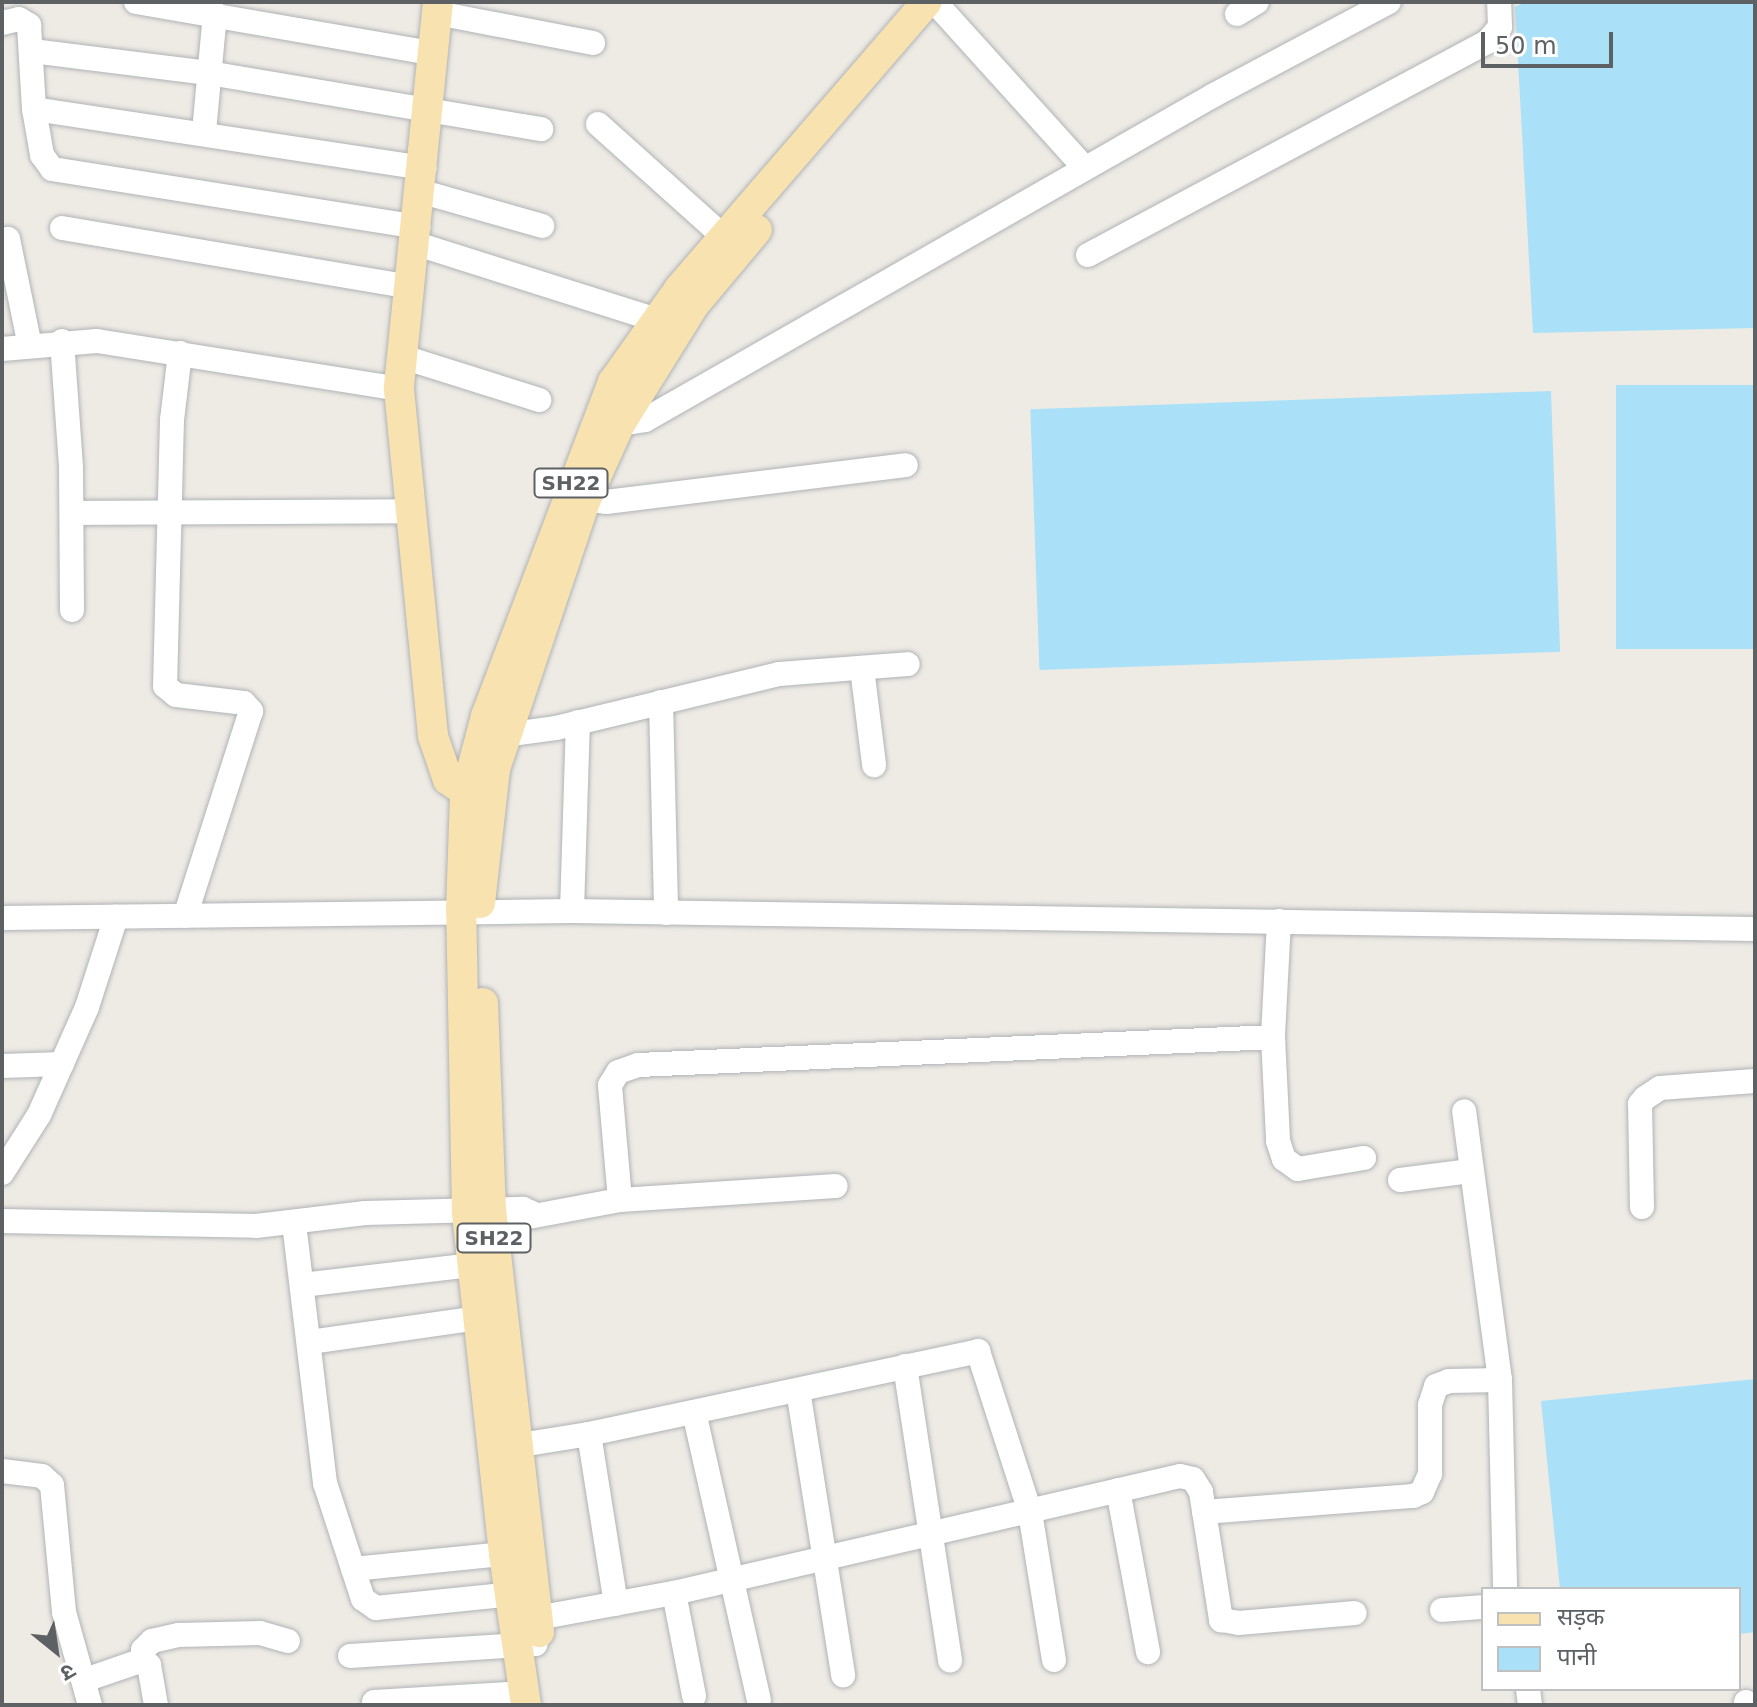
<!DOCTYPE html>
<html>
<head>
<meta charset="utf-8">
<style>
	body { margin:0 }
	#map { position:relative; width:1757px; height:1707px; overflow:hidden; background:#eeebe5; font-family:"DejaVu Sans","Noto Sans Devanagari",sans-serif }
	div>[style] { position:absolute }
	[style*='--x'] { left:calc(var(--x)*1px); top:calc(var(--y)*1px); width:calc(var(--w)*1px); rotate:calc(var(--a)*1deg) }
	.water>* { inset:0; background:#abe1f8; transform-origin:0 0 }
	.roads { filter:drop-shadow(0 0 2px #b0b3b6) drop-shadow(0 0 2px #b0b3b6) }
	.minor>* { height:24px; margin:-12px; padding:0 12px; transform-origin:12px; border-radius:12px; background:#fff }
	.major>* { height:30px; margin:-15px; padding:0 15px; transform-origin:15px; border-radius:15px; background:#f8e2b0 }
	span { translate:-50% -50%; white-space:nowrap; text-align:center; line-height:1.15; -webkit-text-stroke:6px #fff; paint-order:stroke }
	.shield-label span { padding:2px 6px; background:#fff; border:2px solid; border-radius:6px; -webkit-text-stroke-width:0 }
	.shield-label { font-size:20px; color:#5d6164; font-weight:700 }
	.frame { position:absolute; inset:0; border:4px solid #5d6164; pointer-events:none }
	.legend { position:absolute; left:1481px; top:1587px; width:260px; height:104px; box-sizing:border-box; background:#fff; border:2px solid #bec0c1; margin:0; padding:10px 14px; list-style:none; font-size:24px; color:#5d6164 }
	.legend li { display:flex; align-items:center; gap:16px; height:40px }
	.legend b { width:40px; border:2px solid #bec0c1 }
	.north { position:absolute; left:16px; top:1611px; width:80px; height:80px; -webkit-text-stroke:6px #fff; paint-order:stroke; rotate:150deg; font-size:22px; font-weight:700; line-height:32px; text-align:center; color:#5d6164 }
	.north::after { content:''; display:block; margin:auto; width:28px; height:36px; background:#5d6164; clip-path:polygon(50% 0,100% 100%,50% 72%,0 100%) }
	.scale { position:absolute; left:1481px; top:32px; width:132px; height:36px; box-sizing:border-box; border:4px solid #5d6164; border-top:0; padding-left:10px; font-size:24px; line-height:28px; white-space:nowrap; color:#5d6164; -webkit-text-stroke:6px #fff; paint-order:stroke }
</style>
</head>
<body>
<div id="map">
	<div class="water">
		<i style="clip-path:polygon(1525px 2px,1755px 2px,1755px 328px,1533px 333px,1515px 7px)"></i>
		<i style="left:1755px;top:385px;width:264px;height:139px;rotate:90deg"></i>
		<i style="left:1551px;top:391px;width:261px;height:521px;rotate:88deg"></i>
		<i style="clip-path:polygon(1755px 1379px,1755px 1632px,1739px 1634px,1739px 1589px,1560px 1589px,1541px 1401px)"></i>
	</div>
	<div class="roads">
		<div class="minor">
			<i style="--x:136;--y:2;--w:300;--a:9.8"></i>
			<i style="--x:942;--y:10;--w:213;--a:47.9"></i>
			<i style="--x:437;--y:13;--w:159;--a:10.9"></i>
			<i style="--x:1237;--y:14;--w:23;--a:-31"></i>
			<i style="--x:2;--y:23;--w:17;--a:-13"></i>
			<i style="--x:19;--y:19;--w:12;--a:31"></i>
			<i style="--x:29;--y:25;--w:84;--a:86.6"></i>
			<i style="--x:34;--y:109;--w:47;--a:80.1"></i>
			<i style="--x:42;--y:155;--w:17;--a:54"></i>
			<i style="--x:52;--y:169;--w:371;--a:9"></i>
			<i style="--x:32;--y:51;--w:178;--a:7.1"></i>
			<i style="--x:209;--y:73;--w:337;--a:9.6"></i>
			<i style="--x:34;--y:109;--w:395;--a:8.6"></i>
			<i style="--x:598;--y:124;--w:169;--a:41.9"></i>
			<i style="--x:204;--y:132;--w:119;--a:-84.7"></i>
			<i style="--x:423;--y:192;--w:124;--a:15.9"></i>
			<i style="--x:62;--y:228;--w:354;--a:9.6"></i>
			<i style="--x:2;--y:241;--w:6;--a:-18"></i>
			<i style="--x:8;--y:239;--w:109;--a:78.4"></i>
			<i style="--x:417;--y:244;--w:251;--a:17.6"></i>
			<i style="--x:1088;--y:255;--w:452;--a:-28.1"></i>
			<i style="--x:1487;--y:42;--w:20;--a:-49"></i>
			<i style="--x:1500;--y:27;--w:25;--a:-92"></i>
			<i style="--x:62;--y:341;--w:127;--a:85.9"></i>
			<i style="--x:71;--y:468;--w:142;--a:89.6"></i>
			<i style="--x:2;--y:349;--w:95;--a:-4.8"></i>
			<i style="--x:97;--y:341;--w:306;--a:9"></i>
			<i style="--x:180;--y:353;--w:67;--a:96.8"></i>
			<i style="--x:172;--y:420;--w:266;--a:91.5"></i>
			<i style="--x:165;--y:686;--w:14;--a:39"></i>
			<i style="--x:176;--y:695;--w:68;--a:6.7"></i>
			<i style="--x:244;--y:703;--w:11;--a:49"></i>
			<i style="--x:251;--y:711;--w:215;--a:107.8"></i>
			<i style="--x:403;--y:357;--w:143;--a:17.5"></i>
			<i style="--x:620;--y:424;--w:25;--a:-9"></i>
			<i style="--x:645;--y:420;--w:655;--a:-29.73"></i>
			<i style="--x:1214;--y:95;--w:198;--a:-28"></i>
			<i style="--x:571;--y:497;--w:35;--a:8"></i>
			<i style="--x:606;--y:502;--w:302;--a:-7"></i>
			<i style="--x:72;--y:513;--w:336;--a:-0.3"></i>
			<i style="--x:862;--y:668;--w:98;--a:82.9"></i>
			<i style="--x:661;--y:702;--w:211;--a:88.6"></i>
			<i style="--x:504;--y:735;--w:52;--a:-7.7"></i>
			<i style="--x:556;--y:728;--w:229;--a:-13.6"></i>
			<i style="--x:779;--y:674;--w:129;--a:-4.4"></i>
			<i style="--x:572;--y:911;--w:189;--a:-88.2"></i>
			<i style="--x:2;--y:918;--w:570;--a:-0.7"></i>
			<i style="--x:572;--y:911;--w:1183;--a:0.87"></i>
			<i style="--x:1279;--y:921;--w:116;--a:93"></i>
			<i style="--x:1273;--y:1037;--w:104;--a:87.2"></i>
			<i style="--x:1278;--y:1141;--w:19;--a:72"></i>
			<i style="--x:1284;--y:1159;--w:17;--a:36"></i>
			<i style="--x:1298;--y:1169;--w:67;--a:-9.5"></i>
			<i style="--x:2;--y:1066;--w:60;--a:-1.9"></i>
			<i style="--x:2;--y:1173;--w:69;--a:-57.5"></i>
			<i style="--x:39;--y:1115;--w:118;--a:-66"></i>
			<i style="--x:87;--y:1007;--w:95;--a:-72.1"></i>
			<i style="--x:1400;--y:1180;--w:71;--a:-7.3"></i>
			<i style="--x:620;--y:1200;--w:115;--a:-95"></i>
			<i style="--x:610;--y:1085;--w:15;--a:-58"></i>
			<i style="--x:618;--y:1072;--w:21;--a:-19"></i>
			<i style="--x:638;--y:1065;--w:636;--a:-2.52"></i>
			<i style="--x:1642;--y:1207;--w:103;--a:-91.1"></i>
			<i style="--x:1640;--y:1104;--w:8;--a:-50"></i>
			<i style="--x:1645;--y:1098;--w:18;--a:-34"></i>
			<i style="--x:1660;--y:1088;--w:95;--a:-4.2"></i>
			<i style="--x:518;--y:1219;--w:104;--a:-10.6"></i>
			<i style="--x:620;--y:1200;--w:216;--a:-3.7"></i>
			<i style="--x:2;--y:1221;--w:254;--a:1.1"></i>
			<i style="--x:256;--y:1226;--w:110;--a:-6.8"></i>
			<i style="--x:365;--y:1213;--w:158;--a:-1.5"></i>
			<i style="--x:523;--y:1209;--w:10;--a:24"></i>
			<i style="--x:294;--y:1223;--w:262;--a:83.2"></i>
			<i style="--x:325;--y:1483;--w:122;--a:71.9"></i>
			<i style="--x:363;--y:1599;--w:16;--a:35"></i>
			<i style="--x:376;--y:1608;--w:138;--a:-5.8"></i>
			<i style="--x:302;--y:1285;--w:172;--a:-6.7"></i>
			<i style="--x:310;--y:1342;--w:171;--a:-8.1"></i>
			<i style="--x:905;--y:1366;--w:298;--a:81.3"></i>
			<i style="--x:1500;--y:1380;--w:209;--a:88.6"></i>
			<i style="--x:798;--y:1390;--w:289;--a:81"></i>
			<i style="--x:694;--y:1412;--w:295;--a:77.3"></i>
			<i style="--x:589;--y:1434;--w:172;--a:81"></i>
			<i style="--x:502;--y:1448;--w:88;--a:-9.1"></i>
			<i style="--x:589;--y:1434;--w:398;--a:-12"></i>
			<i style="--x:978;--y:1351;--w:169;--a:72.1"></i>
			<i style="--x:1030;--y:1512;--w:150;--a:80.8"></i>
			<i style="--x:2;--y:1471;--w:40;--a:7.1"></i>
			<i style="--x:42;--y:1476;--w:13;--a:42"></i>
			<i style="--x:52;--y:1485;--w:128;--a:84.6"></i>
			<i style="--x:64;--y:1612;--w:97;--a:74.4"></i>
			<i style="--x:1118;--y:1490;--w:165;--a:79.5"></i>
			<i style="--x:1204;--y:1512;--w:210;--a:-4.4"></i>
			<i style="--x:1413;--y:1496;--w:10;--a:-24"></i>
			<i style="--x:1422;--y:1492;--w:20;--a:-66"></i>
			<i style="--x:1430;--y:1474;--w:69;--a:-90"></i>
			<i style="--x:1430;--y:1405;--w:20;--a:-72"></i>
			<i style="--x:1436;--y:1386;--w:14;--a:-21"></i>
			<i style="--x:1449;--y:1381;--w:51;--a:-1.1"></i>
			<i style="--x:1500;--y:1380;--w:271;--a:-97.6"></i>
			<i style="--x:353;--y:1569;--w:152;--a:-5.7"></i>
			<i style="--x:674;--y:1593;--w:105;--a:79"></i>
			<i style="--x:1442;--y:1610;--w:41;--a:-4.2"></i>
			<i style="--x:521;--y:1621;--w:156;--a:-10.4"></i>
			<i style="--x:674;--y:1593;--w:519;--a:-13.02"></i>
			<i style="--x:1180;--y:1476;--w:13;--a:13"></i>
			<i style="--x:1193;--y:1479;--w:15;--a:58"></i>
			<i style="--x:1201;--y:1492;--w:130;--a:81.1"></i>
			<i style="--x:1221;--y:1620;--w:18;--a:9"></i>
			<i style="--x:1239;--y:1623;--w:116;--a:-4.9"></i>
			<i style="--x:350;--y:1656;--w:186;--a:-3.7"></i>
			<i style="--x:143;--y:1660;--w:10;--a:-90"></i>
			<i style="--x:143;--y:1650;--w:13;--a:-45"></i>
			<i style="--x:152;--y:1641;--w:28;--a:-13"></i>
			<i style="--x:179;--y:1635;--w:81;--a:-1.4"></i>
			<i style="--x:260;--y:1633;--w:29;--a:16"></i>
			<i style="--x:85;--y:1680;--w:61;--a:-19"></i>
			<i style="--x:143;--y:1660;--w:8;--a:40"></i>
			<i style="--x:149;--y:1665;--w:41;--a:80.1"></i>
			<i style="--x:1528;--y:1689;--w:16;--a:83"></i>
			<i style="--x:374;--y:1702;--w:151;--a:-3.4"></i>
			<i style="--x:1746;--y:1702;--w:3;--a:90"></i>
		</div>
		<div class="major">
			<i style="--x:438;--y:2;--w:389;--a:95.8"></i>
			<i style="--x:399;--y:389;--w:349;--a:84.4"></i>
			<i style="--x:433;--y:736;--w:46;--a:71.2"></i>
			<i style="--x:448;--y:780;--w:38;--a:33"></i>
			<i style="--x:480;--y:903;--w:135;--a:-83.6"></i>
			<i style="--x:495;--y:769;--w:283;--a:-71.4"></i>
			<i style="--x:585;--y:501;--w:85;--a:-65.6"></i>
			<i style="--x:620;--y:424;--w:140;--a:-58.1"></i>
			<i style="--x:694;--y:305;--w:98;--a:-50"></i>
			<i style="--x:483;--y:1003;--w:207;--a:87.8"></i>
			<i style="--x:491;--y:1210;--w:425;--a:83.5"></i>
			<i style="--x:526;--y:1705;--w:153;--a:-98.3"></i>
			<i style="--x:504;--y:1554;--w:344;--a:-96.2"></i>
			<i style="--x:467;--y:1212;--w:302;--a:-91.1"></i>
			<i style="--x:461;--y:910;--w:115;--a:-88"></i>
			<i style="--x:465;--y:795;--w:82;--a:-75.1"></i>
			<i style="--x:486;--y:716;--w:357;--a:-69.2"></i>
			<i style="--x:613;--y:382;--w:114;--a:-54.6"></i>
			<i style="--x:679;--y:289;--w:379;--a:-49.2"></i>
		</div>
	</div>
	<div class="shield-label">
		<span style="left:571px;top:483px">SH22</span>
		<span style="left:494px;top:1238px">SH22</span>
	</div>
	<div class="frame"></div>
	<ul class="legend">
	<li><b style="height:10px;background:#f8e2b0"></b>सड़क</li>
	<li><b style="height:22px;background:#abe1f8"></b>पानी</li>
	</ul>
	<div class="north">उ</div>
	<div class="scale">50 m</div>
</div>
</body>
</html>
